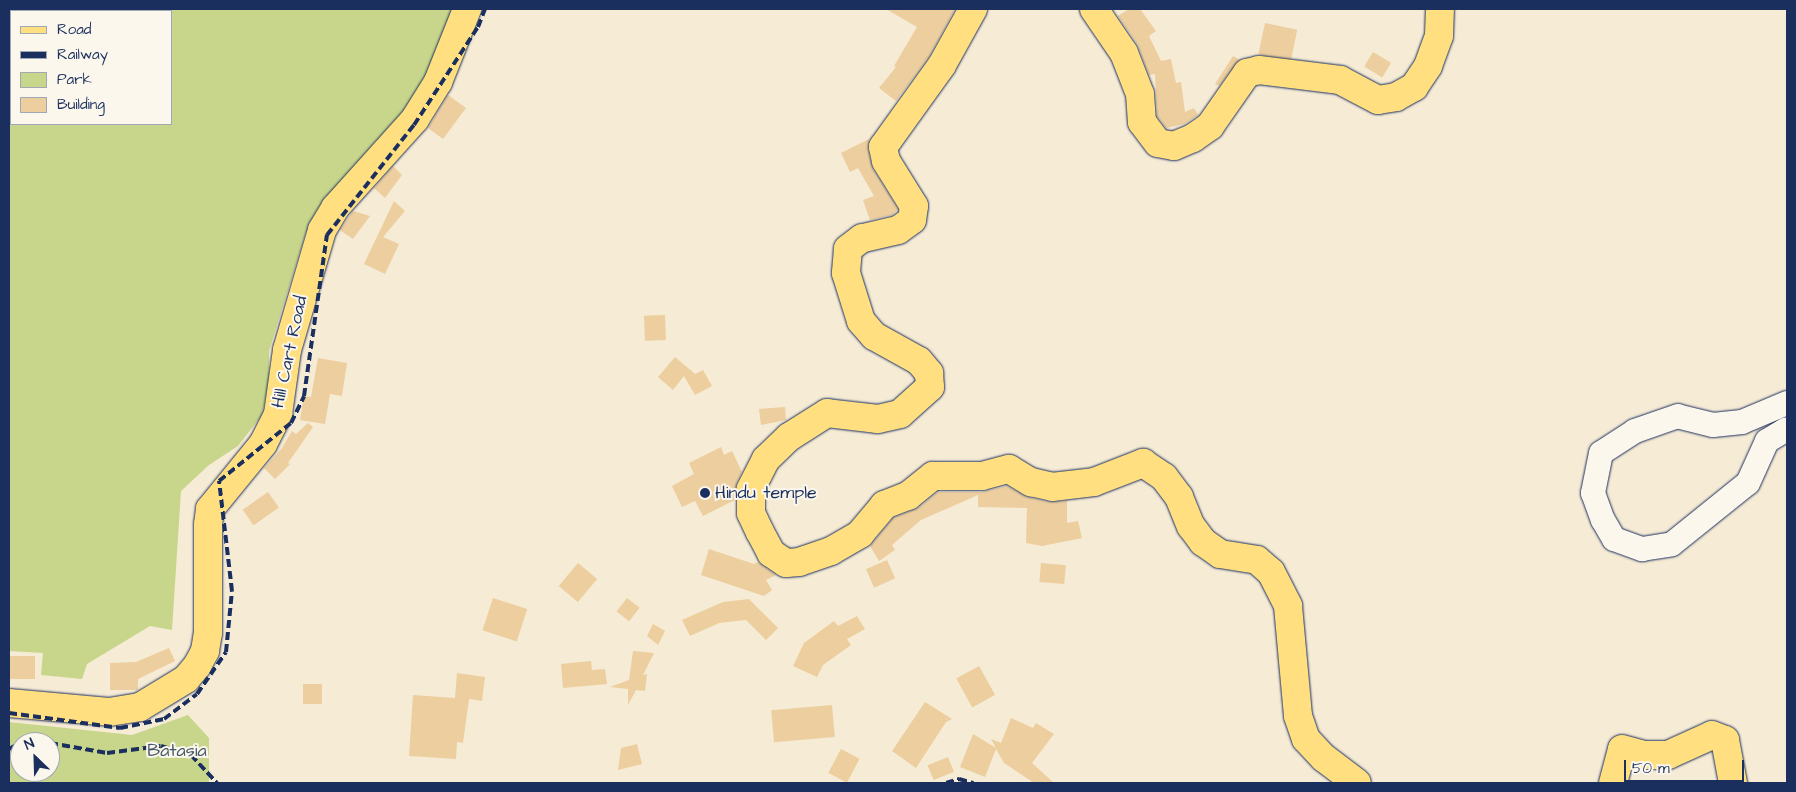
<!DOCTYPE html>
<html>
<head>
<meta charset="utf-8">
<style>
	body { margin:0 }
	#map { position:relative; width:1796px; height:792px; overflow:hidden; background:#f6ebd5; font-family:"Architects Daughter",sans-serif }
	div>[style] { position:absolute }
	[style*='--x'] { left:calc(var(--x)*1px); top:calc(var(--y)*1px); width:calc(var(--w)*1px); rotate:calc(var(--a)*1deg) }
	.green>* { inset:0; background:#c7d68a }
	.building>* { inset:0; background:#ecce9f; transform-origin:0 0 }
	.roads { filter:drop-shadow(0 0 1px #1b2f5e) drop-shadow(0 0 1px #1b2f5e) }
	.minor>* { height:24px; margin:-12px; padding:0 12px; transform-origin:12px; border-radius:12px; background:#fbf7ec }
	.major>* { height:28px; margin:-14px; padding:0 14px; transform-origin:14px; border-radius:14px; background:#ffdf80 }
	.highway>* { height:28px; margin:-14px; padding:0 14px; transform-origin:14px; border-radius:14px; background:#ffdf80 }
	.rail>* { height:4px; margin-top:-2px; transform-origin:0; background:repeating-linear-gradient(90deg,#1b2f5e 0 8px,transparent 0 12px) }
	.dots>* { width:14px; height:14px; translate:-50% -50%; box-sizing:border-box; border:2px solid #fbf7ec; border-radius:50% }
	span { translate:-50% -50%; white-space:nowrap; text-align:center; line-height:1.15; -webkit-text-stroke:4px #fbf7ec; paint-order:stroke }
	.street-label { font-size:18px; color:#1b2f5e }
	.poi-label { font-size:18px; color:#1b2f5e }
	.left { translate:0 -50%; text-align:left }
	.park-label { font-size:18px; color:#465969 }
	.frame { position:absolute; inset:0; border:10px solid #1b2f5e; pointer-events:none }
	.legend { position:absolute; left:10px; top:10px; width:162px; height:115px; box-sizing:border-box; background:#fbf7ec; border:1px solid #a1a7b3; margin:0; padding:6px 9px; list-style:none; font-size:15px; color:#1b2f5e }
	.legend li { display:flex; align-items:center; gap:10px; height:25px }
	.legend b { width:25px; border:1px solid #a1a7b3 }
	.north { position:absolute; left:10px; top:732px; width:50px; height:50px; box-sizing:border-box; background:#fbf7ec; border:1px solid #a1a7b3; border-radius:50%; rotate:336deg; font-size:14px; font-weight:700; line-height:20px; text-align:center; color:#1b2f5e }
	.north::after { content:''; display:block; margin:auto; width:18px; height:22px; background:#1b2f5e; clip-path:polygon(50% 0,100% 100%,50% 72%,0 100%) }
	.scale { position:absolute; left:1624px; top:760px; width:120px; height:22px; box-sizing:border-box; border:2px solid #1b2f5e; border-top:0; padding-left:6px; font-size:15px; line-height:18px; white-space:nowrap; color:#1b2f5e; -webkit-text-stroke:4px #fbf7ec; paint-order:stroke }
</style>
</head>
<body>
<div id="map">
	<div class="green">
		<i style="clip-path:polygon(evenodd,9px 9px,457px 9px,424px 86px,306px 232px,269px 351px,269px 384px,262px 415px,238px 446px,209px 465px,181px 491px,172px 630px,150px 626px,87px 664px,82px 679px,41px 675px,43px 653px,9px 651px,9px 9px,11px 11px,171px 11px,171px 124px,11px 124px,11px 11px)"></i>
		<i style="clip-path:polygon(evenodd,188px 715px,209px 738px,209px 783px,9px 783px,9px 722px,132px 735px,188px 715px,20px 742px,50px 742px,50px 772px,20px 772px,20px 742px)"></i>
	</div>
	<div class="building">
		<i style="clip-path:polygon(886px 9px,955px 9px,929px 57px,896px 101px,879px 88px,896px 67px,894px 66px,917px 27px)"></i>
		<i style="clip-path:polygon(1129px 9px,1140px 9px,1156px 31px,1149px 36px,1161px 61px,1171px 59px,1176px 83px,1181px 82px,1185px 112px,1194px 108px,1198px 115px,1185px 124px,1166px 128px,1157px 116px,1155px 74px,1149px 75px,1137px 44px,1118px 16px)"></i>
		<i style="left:1265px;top:23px;width:33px;height:32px;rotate:12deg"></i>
		<i style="left:1373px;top:52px;width:21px;height:17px;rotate:31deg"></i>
		<i style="clip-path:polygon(1233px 56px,1240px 60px,1219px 86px,1215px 84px)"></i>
		<i style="clip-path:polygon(448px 95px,466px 108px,443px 139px,428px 128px)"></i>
		<i style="clip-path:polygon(869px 139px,868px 150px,873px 169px,898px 209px,892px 215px,870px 220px,863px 200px,874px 196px,858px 168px,850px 172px,841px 153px)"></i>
		<i style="clip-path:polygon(393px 166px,402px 175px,385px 198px,374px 188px)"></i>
		<i style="clip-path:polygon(394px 201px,405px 211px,383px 237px,399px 244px,385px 274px,364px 264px)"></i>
		<i style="clip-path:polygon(353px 211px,370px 216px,353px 239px,340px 230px)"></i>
		<i style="left:665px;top:315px;width:25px;height:21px;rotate:88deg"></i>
		<i style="clip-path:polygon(675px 357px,695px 374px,703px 370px,712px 386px,695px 395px,684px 376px,673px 390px,658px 377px)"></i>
		<i style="clip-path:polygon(318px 358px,347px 363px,342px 396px,330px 394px,325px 424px,300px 420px,304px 396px,311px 397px)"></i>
		<i style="clip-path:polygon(785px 407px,786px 420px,761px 425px,759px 409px)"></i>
		<i style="clip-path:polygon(308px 423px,313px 427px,288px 463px,290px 464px,275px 479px,264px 468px,282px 448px,292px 431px,296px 434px)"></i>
		<i style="clip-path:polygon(721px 447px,724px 455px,732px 451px,742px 472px,737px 482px,735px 500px,703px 516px,695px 501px,682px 507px,672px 486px,694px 474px,689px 463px)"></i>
		<i style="clip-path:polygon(1007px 486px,1027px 497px,1049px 502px,1067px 501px,1067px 523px,1078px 521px,1082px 538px,1042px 546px,1026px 543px,1027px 508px,978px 507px,978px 495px,921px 520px,892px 545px,895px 550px,879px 561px,870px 546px,893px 518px,918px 508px,938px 492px,982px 492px)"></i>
		<i style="left:268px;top:492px;width:19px;height:31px;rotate:55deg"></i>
		<i style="clip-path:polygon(709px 549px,754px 564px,758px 562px,776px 575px,766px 580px,772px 590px,764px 596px,701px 575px)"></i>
		<i style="left:887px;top:560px;width:20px;height:23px;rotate:66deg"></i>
		<i style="left:578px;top:563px;width:25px;height:30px;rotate:40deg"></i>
		<i style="left:1041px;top:563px;width:25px;height:19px;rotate:5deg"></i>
		<i style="left:493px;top:598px;width:36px;height:34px;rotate:18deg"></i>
		<i style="left:627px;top:598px;width:16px;height:17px;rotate:38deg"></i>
		<i style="clip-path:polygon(749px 599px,778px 628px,766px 640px,746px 620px,719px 623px,690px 636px,682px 620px,723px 602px)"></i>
		<i style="clip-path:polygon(857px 616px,865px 629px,847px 639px,851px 645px,823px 665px,817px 677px,793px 666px,804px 643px,834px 621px,838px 626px)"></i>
		<i style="clip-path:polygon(653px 624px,665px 631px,658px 645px,647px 636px)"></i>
		<i style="clip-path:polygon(169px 648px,175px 661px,138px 679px,138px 690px,110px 690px,110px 663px,136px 662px)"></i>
		<i style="clip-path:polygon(633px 651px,654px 653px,643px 675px,647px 674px,645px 691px,636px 690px,628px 705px,628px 689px,610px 687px,629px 680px)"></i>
		<i style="left:9px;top:656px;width:26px;height:23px"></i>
		<i style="clip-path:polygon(591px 661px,592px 670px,605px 669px,607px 684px,563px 688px,561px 664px)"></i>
		<i style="left:979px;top:666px;width:33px;height:26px;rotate:61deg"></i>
		<i style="clip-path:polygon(457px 673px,485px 677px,482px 701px,469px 699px,463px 743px,457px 742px,456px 759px,409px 756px,413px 695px,455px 698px)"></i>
		<i style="left:303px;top:684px;width:19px;height:20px"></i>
		<i style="clip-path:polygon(925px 702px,952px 719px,946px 722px,916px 768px,892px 751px)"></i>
		<i style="left:832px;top:705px;width:32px;height:61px;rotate:85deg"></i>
		<i style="clip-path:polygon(1011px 718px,1033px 728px,1036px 723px,1054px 734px,1032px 763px,1054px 783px,1034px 783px,1004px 763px,996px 749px,985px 777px,960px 767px,973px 734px,996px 748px,991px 739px,1001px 743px)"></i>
		<i style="clip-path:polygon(637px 744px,642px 764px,618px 770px,621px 748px)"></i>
		<i style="left:841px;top:749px;width:21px;height:27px;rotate:28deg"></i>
		<i style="left:948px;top:757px;width:16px;height:22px;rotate:68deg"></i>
	</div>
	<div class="roads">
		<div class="minor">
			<i style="--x:1787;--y:403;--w:49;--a:157.1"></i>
			<i style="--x:1742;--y:422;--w:29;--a:174"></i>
			<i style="--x:1713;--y:425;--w:36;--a:-166"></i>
			<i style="--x:1678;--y:416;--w:46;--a:160.8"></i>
			<i style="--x:1635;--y:431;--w:40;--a:147.1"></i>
			<i style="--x:1601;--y:453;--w:41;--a:101.3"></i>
			<i style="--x:1593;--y:493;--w:29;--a:70"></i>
			<i style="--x:1603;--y:520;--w:22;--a:60"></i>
			<i style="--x:1614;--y:539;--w:30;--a:20"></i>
			<i style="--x:1642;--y:549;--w:30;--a:-9"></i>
			<i style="--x:1672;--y:544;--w:97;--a:-38.8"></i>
			<i style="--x:1748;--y:483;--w:46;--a:-65.7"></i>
			<i style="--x:1767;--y:441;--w:23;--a:-31"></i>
		</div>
		<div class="major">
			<i style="--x:973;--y:9;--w:64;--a:119"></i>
			<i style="--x:942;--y:65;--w:101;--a:125.7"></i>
			<i style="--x:883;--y:147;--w:14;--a:78"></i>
			<i style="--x:886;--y:161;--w:53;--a:58.1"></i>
			<i style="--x:914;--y:206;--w:14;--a:98"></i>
			<i style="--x:912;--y:220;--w:17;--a:144"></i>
			<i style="--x:898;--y:230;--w:37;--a:167"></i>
			<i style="--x:862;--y:238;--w:18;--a:142"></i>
			<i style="--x:848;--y:249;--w:24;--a:95"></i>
			<i style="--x:846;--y:273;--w:50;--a:72.6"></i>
			<i style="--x:861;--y:321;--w:20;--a:49"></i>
			<i style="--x:874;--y:336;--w:51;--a:29.1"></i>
			<i style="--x:919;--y:361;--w:16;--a:50"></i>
			<i style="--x:929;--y:373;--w:14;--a:86"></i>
			<i style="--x:930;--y:387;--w:40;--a:138"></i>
			<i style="--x:900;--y:414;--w:23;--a:167"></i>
			<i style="--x:878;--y:419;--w:51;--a:-173.3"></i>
			<i style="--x:827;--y:413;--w:45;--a:147.7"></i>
			<i style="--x:789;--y:437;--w:32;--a:136"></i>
			<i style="--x:766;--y:459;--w:34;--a:117"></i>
			<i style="--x:751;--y:489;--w:24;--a:90"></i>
			<i style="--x:751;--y:513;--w:21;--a:65"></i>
			<i style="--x:760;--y:532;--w:24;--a:62"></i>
			<i style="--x:771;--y:553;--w:18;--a:34"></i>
			<i style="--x:786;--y:563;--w:13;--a:-4"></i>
			<i style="--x:799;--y:562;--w:34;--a:-19"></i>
			<i style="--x:831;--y:551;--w:34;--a:-30"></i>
			<i style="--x:860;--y:534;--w:38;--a:-50"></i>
			<i style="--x:884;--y:505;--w:26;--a:-21"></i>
			<i style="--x:908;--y:496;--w:32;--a:-39"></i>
			<i style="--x:933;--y:476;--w:49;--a:0"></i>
			<i style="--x:982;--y:476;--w:28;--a:-15"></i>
			<i style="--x:1009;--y:469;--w:26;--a:31"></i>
			<i style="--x:1031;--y:482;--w:22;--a:13"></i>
			<i style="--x:1052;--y:487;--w:42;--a:-6.8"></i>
			<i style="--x:1094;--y:482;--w:53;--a:-21.2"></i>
			<i style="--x:1143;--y:463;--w:25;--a:34"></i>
			<i style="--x:1164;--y:477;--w:25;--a:53"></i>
			<i style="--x:1179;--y:497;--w:31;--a:68"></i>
			<i style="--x:1191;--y:526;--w:20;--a:53"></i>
			<i style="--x:1203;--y:542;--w:21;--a:35"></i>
			<i style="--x:1220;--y:554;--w:37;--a:9"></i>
			<i style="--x:1257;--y:560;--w:18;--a:41"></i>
			<i style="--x:1271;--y:572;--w:38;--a:63"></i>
			<i style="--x:1288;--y:606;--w:110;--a:84.8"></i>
			<i style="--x:1298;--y:716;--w:24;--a:71"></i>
			<i style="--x:1306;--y:739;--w:26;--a:47"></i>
			<i style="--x:1324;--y:758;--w:41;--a:37.1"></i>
			<i style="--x:1094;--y:9;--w:53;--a:55.7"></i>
			<i style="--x:1124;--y:53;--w:44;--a:68.7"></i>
			<i style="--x:1140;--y:94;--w:28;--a:86"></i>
			<i style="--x:1142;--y:122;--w:26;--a:53"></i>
			<i style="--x:1158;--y:143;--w:16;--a:11"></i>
			<i style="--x:1174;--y:146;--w:21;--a:-23"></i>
			<i style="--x:1193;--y:138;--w:21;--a:-35"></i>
			<i style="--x:1210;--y:126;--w:65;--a:-55.1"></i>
			<i style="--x:1247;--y:73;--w:12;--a:-14"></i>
			<i style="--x:1259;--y:70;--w:82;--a:7"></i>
			<i style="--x:1340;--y:80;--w:43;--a:27.8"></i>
			<i style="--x:1378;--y:100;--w:18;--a:-9"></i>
			<i style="--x:1396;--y:97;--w:21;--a:-29"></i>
			<i style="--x:1414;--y:87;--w:25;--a:-56"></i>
			<i style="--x:1428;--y:66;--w:32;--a:-70"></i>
			<i style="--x:1439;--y:36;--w:27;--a:-88"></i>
			<i style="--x:1613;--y:783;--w:35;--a:-75"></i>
			<i style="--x:1622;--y:749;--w:24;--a:15"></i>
			<i style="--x:1645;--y:755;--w:23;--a:0"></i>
			<i style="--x:1668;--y:755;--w:48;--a:-24.4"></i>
			<i style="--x:1712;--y:735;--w:14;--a:21"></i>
			<i style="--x:1725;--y:740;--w:44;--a:79.5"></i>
		</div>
		<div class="highway">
			<i style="--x:9;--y:703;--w:100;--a:5.1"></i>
			<i style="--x:109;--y:712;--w:31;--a:-9"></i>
			<i style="--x:140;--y:707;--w:54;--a:-31.3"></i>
			<i style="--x:186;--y:679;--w:17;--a:-50"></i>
			<i style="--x:197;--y:666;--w:17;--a:-62"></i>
			<i style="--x:205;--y:651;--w:18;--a:-81"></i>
			<i style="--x:208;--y:633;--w:108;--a:-90"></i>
			<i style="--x:208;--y:525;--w:16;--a:-83"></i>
			<i style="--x:210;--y:509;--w:84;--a:-50.8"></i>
			<i style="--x:263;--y:444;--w:34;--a:-63"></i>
			<i style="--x:278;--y:414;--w:65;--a:-82"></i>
			<i style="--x:287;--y:350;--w:125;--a:-73.7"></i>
			<i style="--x:322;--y:230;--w:26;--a:-59"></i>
			<i style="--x:335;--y:208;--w:120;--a:-48"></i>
			<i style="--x:415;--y:119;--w:44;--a:-58.1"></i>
			<i style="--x:438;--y:82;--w:79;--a:-68.3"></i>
		</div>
	</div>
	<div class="rail">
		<i style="--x:9;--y:713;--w:112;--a:7.7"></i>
		<i style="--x:120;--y:728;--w:45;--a:-11.6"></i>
		<i style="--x:164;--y:719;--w:41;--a:-37.1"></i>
		<i style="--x:197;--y:694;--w:51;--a:-55.4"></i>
		<i style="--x:226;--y:652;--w:61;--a:-84.4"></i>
		<i style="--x:232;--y:591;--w:111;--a:-96.7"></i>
		<i style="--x:219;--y:481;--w:92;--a:-38.9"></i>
		<i style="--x:291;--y:423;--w:30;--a:-64"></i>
		<i style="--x:304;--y:396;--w:163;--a:-81.9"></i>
		<i style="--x:327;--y:235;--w:140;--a:-51.7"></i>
		<i style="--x:414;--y:125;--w:117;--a:-56.9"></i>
		<i style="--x:478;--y:27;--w:19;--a:-69"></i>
		<i style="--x:30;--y:742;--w:17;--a:0"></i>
		<i style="--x:50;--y:743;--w:58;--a:10"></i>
		<i style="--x:107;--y:753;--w:54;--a:-7.4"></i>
		<i style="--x:161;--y:746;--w:31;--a:17"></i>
		<i style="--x:191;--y:755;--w:38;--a:47"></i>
		<i style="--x:9;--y:749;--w:13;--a:-29"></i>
		<i style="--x:946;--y:783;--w:14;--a:-17"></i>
		<i style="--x:959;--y:779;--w:15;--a:16"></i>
	</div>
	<div class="dots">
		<i style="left:705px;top:493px;background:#1b2f5e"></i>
	</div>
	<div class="street-label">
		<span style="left:290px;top:352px;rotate:-78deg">Hill Cart Road</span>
	</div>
	<div class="poi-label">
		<span class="left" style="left:715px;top:493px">Hindu temple</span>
	</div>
	<div class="park-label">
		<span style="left:177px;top:751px">Batasia</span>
	</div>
	<div class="frame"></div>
	<ul class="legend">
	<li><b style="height:6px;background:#ffdf80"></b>Road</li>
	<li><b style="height:6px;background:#1b2f5e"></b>Railway</li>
	<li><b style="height:14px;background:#c7d68a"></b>Park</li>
	<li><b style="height:14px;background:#ecce9f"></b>Building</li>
	</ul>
	<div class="north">N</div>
	<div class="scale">50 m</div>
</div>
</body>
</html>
